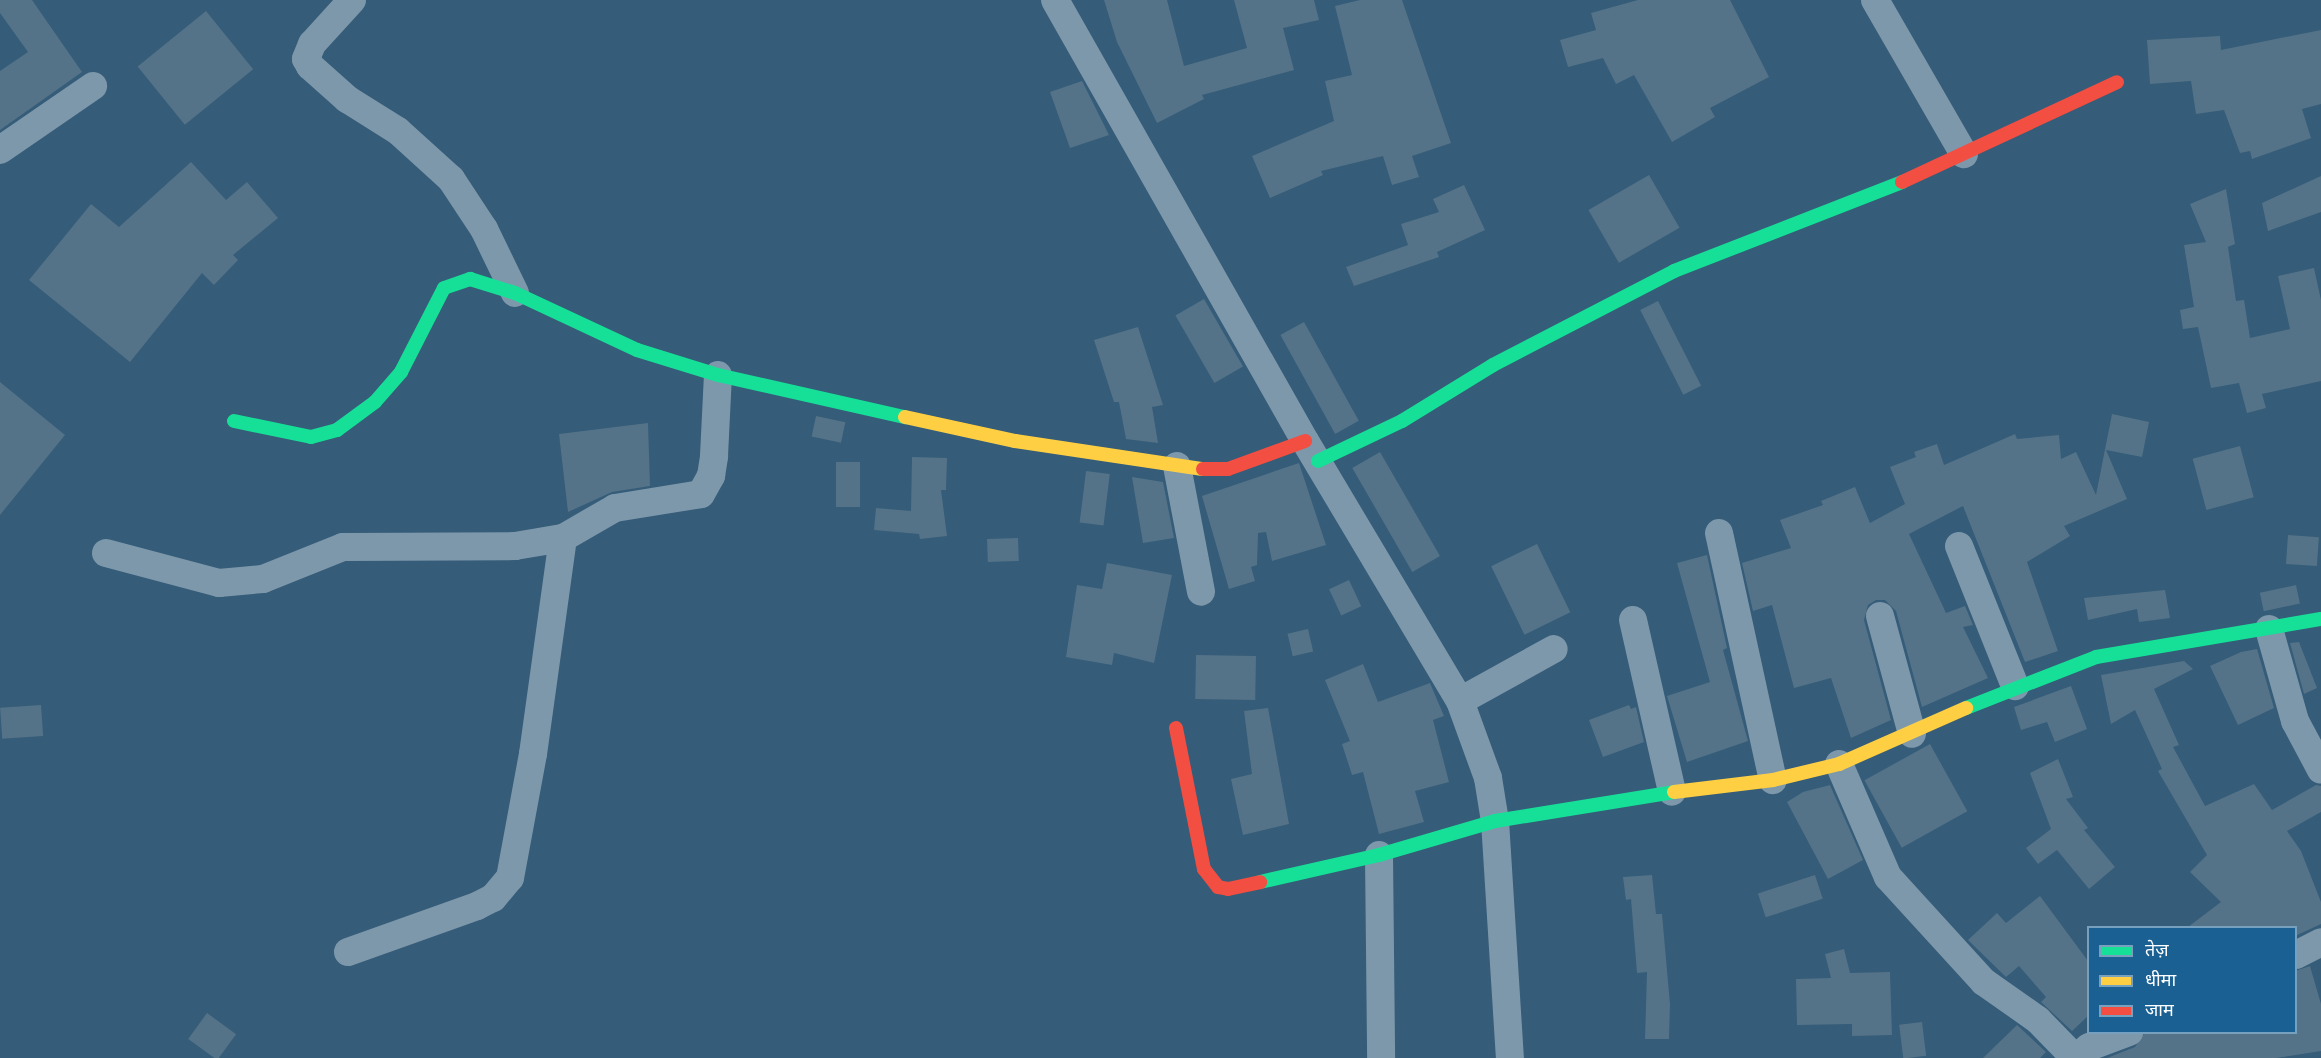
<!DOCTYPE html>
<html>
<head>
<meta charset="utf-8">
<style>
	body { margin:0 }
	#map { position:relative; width:2321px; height:1058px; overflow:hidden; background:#355c78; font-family:Montserrat,"Noto Sans Devanagari",sans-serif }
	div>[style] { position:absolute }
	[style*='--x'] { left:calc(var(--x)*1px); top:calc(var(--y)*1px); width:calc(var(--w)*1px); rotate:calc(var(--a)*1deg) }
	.building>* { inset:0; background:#547388; transform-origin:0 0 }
	.street>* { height:28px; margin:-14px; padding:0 14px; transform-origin:14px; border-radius:14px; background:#7e98ab }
	.fast>* { height:14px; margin:-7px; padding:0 7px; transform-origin:7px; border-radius:7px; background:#16e098 }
	.slow>* { height:14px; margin:-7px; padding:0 7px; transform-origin:7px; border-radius:7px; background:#ffcf43 }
	.jam>* { height:14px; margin:-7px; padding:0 7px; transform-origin:7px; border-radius:7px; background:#f24e42 }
	span { translate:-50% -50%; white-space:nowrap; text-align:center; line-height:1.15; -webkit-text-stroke:5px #1a6093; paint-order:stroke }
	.legend { position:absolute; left:2087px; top:926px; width:210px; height:108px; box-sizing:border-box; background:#1a6093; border:2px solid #76a0be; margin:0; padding:8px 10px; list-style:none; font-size:18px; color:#fff }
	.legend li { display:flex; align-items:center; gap:12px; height:30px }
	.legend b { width:30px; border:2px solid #76a0be }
</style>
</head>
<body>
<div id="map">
	<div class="building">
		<i style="clip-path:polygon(0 0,32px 0,82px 72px,0 130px,0 71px,28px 52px,0 13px)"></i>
		<i style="clip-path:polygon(1104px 0,1167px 0,1184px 66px,1247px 48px,1234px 0,1314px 0,1319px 20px,1283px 28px,1294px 70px,1202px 95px,1204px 99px,1157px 123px,1117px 42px)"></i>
		<i style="clip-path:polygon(1360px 0,1402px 0,1451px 143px,1412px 156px,1419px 177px,1392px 185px,1383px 156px,1321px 171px,1323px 175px,1270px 198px,1252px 156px,1334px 121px,1325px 81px,1352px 75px,1335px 6px)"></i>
		<i style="clip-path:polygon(1638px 0,1730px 0,1769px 77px,1710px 108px,1715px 117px,1672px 142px,1634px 75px,1616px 84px,1603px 58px,1568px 67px,1560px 40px,1596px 30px,1591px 13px)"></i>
		<i style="left:206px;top:11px;width:75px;height:88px;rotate:51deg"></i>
		<i style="clip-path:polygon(2321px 30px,2321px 104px,2302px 109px,2311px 138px,2252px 159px,2250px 151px,2240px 153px,2224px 110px,2196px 114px,2191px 81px,2150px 84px,2147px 40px,2220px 36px,2221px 50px)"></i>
		<i style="clip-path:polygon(1082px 81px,1109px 135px,1070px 148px,1050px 92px)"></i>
		<i style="clip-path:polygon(191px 162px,226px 200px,247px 182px,278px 218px,233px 255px,238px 260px,214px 285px,202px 273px,130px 362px,29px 280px,91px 204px,119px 227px)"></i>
		<i style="left:1649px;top:175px;width:61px;height:70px;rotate:60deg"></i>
		<i style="clip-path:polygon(2321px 176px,2321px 212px,2268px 231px,2262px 203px)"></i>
		<i style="clip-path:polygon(1464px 185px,1485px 230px,1437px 252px,1439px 257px,1354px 286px,1346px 267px,1408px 245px,1401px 224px,1439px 212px,1433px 199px)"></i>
		<i style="clip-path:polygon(2226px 189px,2235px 244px,2228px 247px,2236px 301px,2244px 300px,2250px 338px,2290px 329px,2278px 276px,2314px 268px,2321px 300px,2321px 381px,2262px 394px,2266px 408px,2247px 413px,2239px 383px,2211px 388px,2198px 327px,2183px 329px,2180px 310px,2194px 307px,2184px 245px,2206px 242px,2190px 204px)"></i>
		<i style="left:1204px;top:299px;width:78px;height:33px;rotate:60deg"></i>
		<i style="left:1658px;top:301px;width:95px;height:20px;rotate:63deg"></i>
		<i style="left:1304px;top:322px;width:113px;height:27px;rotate:61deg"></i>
		<i style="clip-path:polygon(1138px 327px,1163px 405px,1152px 407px,1158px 443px,1126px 439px,1119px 402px,1114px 402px,1094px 340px)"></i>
		<i style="clip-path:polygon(0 382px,65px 435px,0 515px)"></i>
		<i style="clip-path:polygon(2112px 414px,2149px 422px,2142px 457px,2106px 450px,2127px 499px,2064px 526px,2070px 536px,2027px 562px,2058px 651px,2025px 662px,1963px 506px,1909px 534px,1946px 613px,1965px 606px,1973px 625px,1963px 627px,1988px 678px,1922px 707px,1896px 611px,1885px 600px,1876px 600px,1868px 605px,1864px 620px,1891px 720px,1851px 738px,1831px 678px,1794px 688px,1772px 605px,1753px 611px,1742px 563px,1791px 548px,1780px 520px,1823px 505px,1821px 501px,1855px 487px,1870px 523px,1905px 504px,1890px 467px,1916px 457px,1914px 452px,1937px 444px,1944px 465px,2015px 434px,2017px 439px,2059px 435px,2061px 459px,2076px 452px,2096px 495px)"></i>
		<i style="left:816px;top:416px;width:30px;height:21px;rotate:12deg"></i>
		<i style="clip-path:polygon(648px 423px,650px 486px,612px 492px,568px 512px,559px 434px)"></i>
		<i style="left:2240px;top:446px;width:53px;height:49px;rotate:75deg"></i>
		<i style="left:1380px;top:452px;width:120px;height:32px;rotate:60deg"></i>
		<i style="clip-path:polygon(912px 457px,947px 458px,946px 490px,941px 490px,947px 536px,920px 539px,919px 534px,874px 530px,876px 508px,911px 511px)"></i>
		<i style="left:836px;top:462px;width:24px;height:45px"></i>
		<i style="clip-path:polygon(1299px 463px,1326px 545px,1272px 561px,1266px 532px,1258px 533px,1257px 565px,1251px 567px,1255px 581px,1229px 589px,1202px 496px)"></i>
		<i style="left:1086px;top:471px;width:24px;height:52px;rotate:7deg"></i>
		<i style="clip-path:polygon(1132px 477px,1163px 482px,1174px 538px,1143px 543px)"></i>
		<i style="left:2288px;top:535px;width:31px;height:29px;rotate:4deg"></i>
		<i style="left:1018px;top:538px;width:23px;height:31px;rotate:88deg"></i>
		<i style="left:1537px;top:544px;width:76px;height:51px;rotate:64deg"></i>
		<i style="clip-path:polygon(1707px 555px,1727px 648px,1723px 650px,1748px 741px,1687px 762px,1667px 696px,1710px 682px,1677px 563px)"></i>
		<i style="clip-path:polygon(1107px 563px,1172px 575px,1154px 663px,1114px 653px,1112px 665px,1066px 657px,1077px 585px,1102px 589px)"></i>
		<i style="left:1349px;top:580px;width:29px;height:22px;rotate:65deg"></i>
		<i style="left:2296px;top:585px;width:19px;height:37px;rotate:78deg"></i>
		<i style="clip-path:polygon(2165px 590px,2170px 618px,2139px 622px,2137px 609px,2088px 620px,2084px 598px)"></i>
		<i style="left:1308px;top:629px;width:23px;height:21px;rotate:77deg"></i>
		<i style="clip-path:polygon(2299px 642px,2317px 688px,2304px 694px,2290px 643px)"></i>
		<i style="clip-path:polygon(2257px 649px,2274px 708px,2238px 725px,2210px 666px,2241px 652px)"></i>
		<i style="left:1196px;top:655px;width:60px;height:44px;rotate:1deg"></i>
		<i style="clip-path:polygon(2184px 661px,2193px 669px,2154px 689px,2179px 745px,2173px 747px,2205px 806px,2254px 784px,2272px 810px,2316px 785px,2321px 786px,2321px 812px,2287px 831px,2301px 851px,2321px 902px,2321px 924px,2295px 936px,2295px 927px,2188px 927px,2221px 902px,2190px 872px,2207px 855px,2158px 771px,2162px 769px,2135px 710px,2111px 724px,2101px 675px)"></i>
		<i style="clip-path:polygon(1363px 664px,1378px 702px,1430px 683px,1444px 716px,1433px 720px,1449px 782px,1415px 791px,1424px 822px,1379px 834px,1363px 772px,1352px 775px,1342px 744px,1350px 741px,1325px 680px)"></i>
		<i style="clip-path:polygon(2071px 686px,2087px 729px,2055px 742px,2047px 722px,2021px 730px,2014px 707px)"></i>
		<i style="left:41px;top:705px;width:31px;height:41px;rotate:86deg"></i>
		<i style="clip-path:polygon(1629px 705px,1631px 709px,1636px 707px,1644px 742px,1603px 757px,1589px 720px)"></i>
		<i style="clip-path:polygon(1268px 708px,1289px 824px,1243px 835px,1231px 779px,1252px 774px,1244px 711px)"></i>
		<i style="left:1930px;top:744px;width:77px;height:75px;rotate:61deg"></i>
		<i style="clip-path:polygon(2058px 759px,2073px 797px,2066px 799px,2088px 828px,2084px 830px,2115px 867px,2089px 889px,2057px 850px,2038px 864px,2026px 848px,2051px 829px,2030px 773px)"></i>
		<i style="clip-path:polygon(1830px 785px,1863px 860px,1828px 879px,1787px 802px,1803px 792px)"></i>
		<i style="clip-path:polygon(1652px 875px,1656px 914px,1662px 914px,1670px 1004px,1669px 1039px,1645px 1039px,1647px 972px,1637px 973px,1631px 899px,1626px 900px,1623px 877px)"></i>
		<i style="left:1815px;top:875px;width:25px;height:60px;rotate:72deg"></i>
		<i style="clip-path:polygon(2040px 896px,2088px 961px,2088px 1016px,2072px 1031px,2041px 1002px,2046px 997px,2019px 966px,2006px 977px,1968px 940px,1997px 913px,2006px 923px)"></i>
		<i style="clip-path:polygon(1844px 949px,1850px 973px,1890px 972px,1892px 1035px,1852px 1036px,1852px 1024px,1797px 1025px,1796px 979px,1831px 978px,1825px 954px)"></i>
		<i style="clip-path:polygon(2310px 966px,2321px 1004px,2321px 1051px,2276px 1058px,2107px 1058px,2135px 1047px,2145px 1032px,2295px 1032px,2295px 971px)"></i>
		<i style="left:207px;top:1013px;width:36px;height:32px;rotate:36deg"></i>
		<i style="left:1922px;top:1022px;width:34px;height:23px;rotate:83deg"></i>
		<i style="clip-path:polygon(2017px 1025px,2046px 1052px,2040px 1058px,1983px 1058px)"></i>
	</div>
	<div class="street">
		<i style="--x:352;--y:0;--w:59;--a:132.3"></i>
		<i style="--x:312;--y:44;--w:16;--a:112"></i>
		<i style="--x:306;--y:59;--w:8;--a:60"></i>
		<i style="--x:310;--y:66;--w:50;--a:41.7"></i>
		<i style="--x:347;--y:99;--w:60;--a:32.1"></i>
		<i style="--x:398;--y:131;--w:72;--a:42.2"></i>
		<i style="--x:451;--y:179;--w:60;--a:56.6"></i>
		<i style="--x:484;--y:229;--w:71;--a:64.2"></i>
		<i style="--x:1055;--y:0;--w:507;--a:60.45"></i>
		<i style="--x:1305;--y:441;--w:303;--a:59.2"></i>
		<i style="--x:1460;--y:701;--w:82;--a:70"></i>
		<i style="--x:1488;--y:778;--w:44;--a:80.8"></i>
		<i style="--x:1495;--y:821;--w:237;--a:86.4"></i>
		<i style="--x:1875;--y:0;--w:178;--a:60"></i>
		<i style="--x:0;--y:150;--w:113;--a:-34.5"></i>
		<i style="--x:1177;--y:466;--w:128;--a:79.2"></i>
		<i style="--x:1719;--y:533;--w:253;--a:77.7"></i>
		<i style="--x:1959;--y:546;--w:151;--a:68.2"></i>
		<i style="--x:106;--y:553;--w:117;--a:14.9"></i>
		<i style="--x:219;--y:583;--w:44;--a:-5.2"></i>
		<i style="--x:263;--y:579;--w:86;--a:-21.8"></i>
		<i style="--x:343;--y:547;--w:172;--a:-0.3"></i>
		<i style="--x:515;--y:546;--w:49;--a:-9.5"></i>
		<i style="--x:563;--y:538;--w:60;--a:-30"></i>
		<i style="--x:615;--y:508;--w:87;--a:-9.2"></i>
		<i style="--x:701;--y:494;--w:21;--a:-61"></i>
		<i style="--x:711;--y:476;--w:20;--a:-81"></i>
		<i style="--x:714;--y:456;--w:81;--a:-87.2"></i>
		<i style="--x:1880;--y:616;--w:122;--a:74.8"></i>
		<i style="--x:1633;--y:620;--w:176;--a:77.2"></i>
		<i style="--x:2269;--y:629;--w:96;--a:74.2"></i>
		<i style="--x:2295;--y:721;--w:55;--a:62"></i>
		<i style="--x:1460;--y:701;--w:107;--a:-29"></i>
		<i style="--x:1839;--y:764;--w:123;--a:66.6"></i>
		<i style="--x:1888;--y:877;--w:142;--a:47.6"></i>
		<i style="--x:1984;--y:982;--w:66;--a:35.1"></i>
		<i style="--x:2038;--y:1020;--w:53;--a:45.8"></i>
		<i style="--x:2075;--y:1058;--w:18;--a:-38"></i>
		<i style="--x:2089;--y:1047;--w:43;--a:-20.6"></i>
		<i style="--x:1379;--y:855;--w:203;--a:89.4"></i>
		<i style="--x:348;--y:952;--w:137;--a:-19.6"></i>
		<i style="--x:477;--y:906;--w:18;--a:-27"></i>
		<i style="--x:493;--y:898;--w:26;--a:-50"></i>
		<i style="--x:510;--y:878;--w:126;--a:-79.5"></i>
		<i style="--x:533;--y:754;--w:218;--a:-82.1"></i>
		<i style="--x:2296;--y:955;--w:28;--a:-27"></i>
	</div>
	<div class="fast">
		<i style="--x:234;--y:421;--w:79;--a:11.7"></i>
		<i style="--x:311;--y:437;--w:27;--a:-15"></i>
		<i style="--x:337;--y:430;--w:47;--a:-36.4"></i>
		<i style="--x:375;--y:402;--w:40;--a:-49"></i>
		<i style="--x:401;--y:372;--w:94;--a:-62.9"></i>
		<i style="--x:444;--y:288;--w:28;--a:-19"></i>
		<i style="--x:470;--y:279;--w:47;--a:17.3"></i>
		<i style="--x:515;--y:293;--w:135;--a:25"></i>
		<i style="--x:637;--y:350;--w:85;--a:17.2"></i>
		<i style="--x:718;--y:375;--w:192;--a:12.7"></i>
		<i style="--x:1318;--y:461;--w:93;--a:-25.5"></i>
		<i style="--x:1402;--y:421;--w:107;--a:-31.6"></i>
		<i style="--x:1493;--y:365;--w:204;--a:-27.4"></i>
		<i style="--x:1674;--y:271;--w:245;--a:-21.3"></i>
		<i style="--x:1966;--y:708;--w:140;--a:-21.4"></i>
		<i style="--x:2096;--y:657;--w:228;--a:-9.6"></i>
		<i style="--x:1260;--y:882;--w:122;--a:-12.8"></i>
		<i style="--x:1379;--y:855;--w:121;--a:-16.3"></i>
		<i style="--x:1495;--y:821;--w:181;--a:-9.2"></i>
	</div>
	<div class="slow">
		<i style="--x:905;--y:417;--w:113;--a:12.3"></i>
		<i style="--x:1015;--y:441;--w:190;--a:8.5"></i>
		<i style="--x:1674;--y:792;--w:100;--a:-6.9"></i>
		<i style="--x:1773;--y:780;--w:68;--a:-13.6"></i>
		<i style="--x:1839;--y:764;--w:139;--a:-23.8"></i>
	</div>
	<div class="jam">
		<i style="--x:1902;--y:182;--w:237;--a:-24.9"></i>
		<i style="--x:1203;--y:469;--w:25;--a:0"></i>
		<i style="--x:1228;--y:469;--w:82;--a:-20"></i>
		<i style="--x:1176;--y:728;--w:144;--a:78.8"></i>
		<i style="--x:1204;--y:869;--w:23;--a:52"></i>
		<i style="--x:1218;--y:887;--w:10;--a:11"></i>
		<i style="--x:1228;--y:889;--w:33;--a:-12"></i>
	</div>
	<ul class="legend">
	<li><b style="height:8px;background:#16e098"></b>तेज़</li>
	<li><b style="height:8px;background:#ffcf43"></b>धीमा</li>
	<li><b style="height:8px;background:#f24e42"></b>जाम</li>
	</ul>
</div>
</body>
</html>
